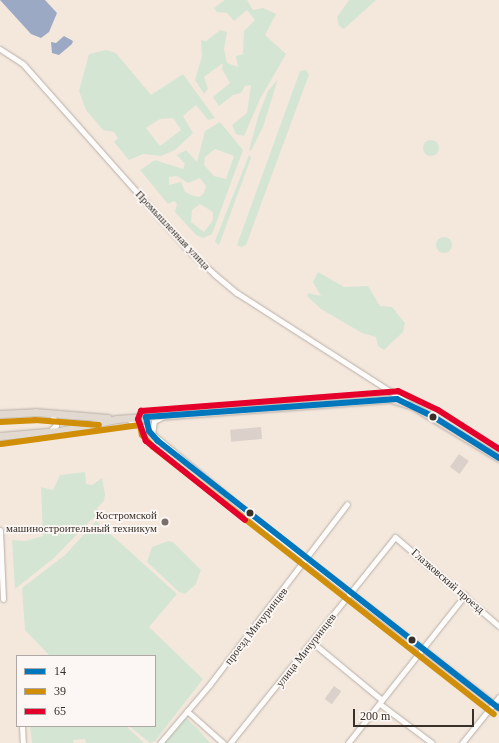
<!DOCTYPE html>
<html>
<head>
<meta charset="utf-8">
<style>
	body { margin:0 }
	#map { position:relative; width:499px; height:743px; overflow:hidden; background:#f4e8dd; font-family:"Times New Roman",serif }
	div>[style] { position:absolute }
	[style*='--x'] { left:calc(var(--x)*1px); top:calc(var(--y)*1px); width:calc(var(--w)*1px); rotate:calc(var(--a)*1deg) }
	.green>* { inset:0; background:#d5e5d3 }
	.round { border-radius:50% }
	.water>* { inset:0; background:#9ca9c4 }
	.building>* { inset:0; background:#dcd1ca; transform-origin:0 0 }
	.roads { filter:drop-shadow(0 0 1px #b8afa7) drop-shadow(0 0 1px #b8afa7) }
	.minor>* { height:5px; margin:-2.5px; padding:0 2.5px; transform-origin:2.5px; border-radius:2.5px; background:#fdfcfa }
	.highway>* { height:7px; margin:-3.5px; padding:0 3.5px; transform-origin:3.5px; border-radius:3.5px; background:#e2d9d0 }
	.bus-1>* { height:6px; margin:-3px; padding:0 3px; transform-origin:3px; border-radius:3px; background:#0076bd }
	.bus-2>* { height:6px; margin:-3px; padding:0 3px; transform-origin:3px; border-radius:3px; background:#d18e08 }
	.bus-3>* { height:6px; margin:-3px; padding:0 3px; transform-origin:3px; border-radius:3px; background:#e4002b }
	.dots>* { width:11px; height:11px; translate:-50% -50%; box-sizing:border-box; border:2px solid #fcf7f4; border-radius:50% }
	span { translate:-50% -50%; white-space:nowrap; text-align:center; line-height:1.15; -webkit-text-stroke:3.5px #fcf7f4; paint-order:stroke }
	.street-label { font-size:11px; color:#383029 }
	.poi-label { font-size:11px; color:#383029 }
	.right { translate:-100% -50%; text-align:right }
	.legend { position:absolute; left:16px; top:655px; width:140px; height:72px; box-sizing:border-box; background:#fcf7f4; border:1px solid #aea7a3; margin:0; padding:5px 7px; list-style:none; font-size:12px; color:#383029 }
	.legend li { display:flex; align-items:center; gap:8px; height:20px }
	.legend b { width:20px; border:1px solid #aea7a3 }
	.scale { position:absolute; left:353px; top:709px; width:121px; height:18px; box-sizing:border-box; border:2px solid #383029; border-top:0; padding-left:5px; font-size:12px; line-height:14px; white-space:nowrap; color:#383029; -webkit-text-stroke:3px #fcf7f4; paint-order:stroke }
</style>
</head>
<body>
<div id="map">
	<div class="green">
		<i style="clip-path:polygon(225px 0,247px 0,253px 10px,263px 8px,276px 14px,265px 35px,286px 54px,260px 99px,244px 136px,236px 134px,232px 125px,247px 113px,251px 85px,245px 86px,241px 93px,233px 95px,219px 106px,213px 97px,230px 83px,222px 69px,223px 63px,204px 77px,208px 89px,204px 94px,195px 80px,202px 56px,201px 40px,206px 41px,220px 30px,227px 32px,224px 49px,227px 63px,238px 67px,236px 56px,243px 54px,244px 31px,255px 20px,247px 10px,234px 21px,227px 13px,217px 12px,214px 8px)"></i>
		<i style="clip-path:polygon(349px 0,376px 0,344px 29px,339px 26px,337px 17px)"></i>
		<i style="clip-path:polygon(evenodd,106px 50px,116px 53px,151px 95px,183px 74px,215px 118px,208px 120px,196px 105px,183px 116px,193px 133px,175px 150px,161px 156px,143px 154px,129px 160px,114px 142px,118px 138px,114px 132px,103px 130px,86px 110px,79px 91px,89px 54px,106px 50px,173px 118px,181px 130px,160px 146px,146px 128px,160px 119px,173px 118px)"></i>
		<i style="clip-path:polygon(306px 70px,309px 75px,304px 88px,246px 245px,241px 247px,237px 245px,300px 71px)"></i>
		<i style="clip-path:polygon(278px 79px,263px 127px,251px 151px,249px 150px,259px 114px,268px 91px)"></i>
		<i style="clip-path:polygon(evenodd,220px 122px,243px 150px,212px 234px,203px 238px,196px 235px,175px 212px,177px 204px,174px 201px,168px 204px,140px 170px,155px 160px,183px 169px,185px 164px,177px 155px,186px 150px,197px 162px,205px 131px,220px 122px,215px 149px,234px 156px,226px 179px,214px 176px,204px 165px,205px 157px,215px 149px,220px 122px,177px 176px,188px 183px,200px 178px,206px 186px,204px 193px,200px 197px,194px 196px,185px 192px,181px 182px,169px 185px,169px 177px,177px 176px,220px 122px,200px 204px,213px 212px,213px 220px,204px 232px,191px 222px,192px 210px,200px 204px)"></i>
		<i class="round" style="left:423px;top:140px;width:16px;height:16px"></i>
		<i style="clip-path:polygon(249px 155px,251px 158px,219px 245px,217px 244px,215px 241px)"></i>
		<i class="round" style="left:436px;top:237px;width:16px;height:16px"></i>
		<i style="clip-path:polygon(318px 272px,344px 287px,368px 286px,380px 306px,392px 307px,405px 323px,403px 332px,384px 350px,378px 346px,376px 337px,362px 333px,321px 309px,307px 296px,308px 293px,321px 296px,313px 282px)"></i>
		<i style="clip-path:polygon(85px 472px,86px 484px,92px 485px,102px 478px,105px 494px,104px 501px,97px 508px,99px 516px,92px 519px,54px 558px,15px 589px,12px 540px,25px 541px,43px 536px,41px 487px,53px 490px,60px 475px)"></i>
		<i style="clip-path:polygon(96px 521px,177px 594px,149px 627px,203px 679px,155px 741px,150px 743px,129px 726px,155px 726px,155px 656px,50px 656px,25px 630px,22px 588px,65px 555px)"></i>
		<i style="clip-path:polygon(168px 541px,173px 542px,201px 570px,196px 584px,185px 594px,179px 592px,147px 562px,152px 547px)"></i>
		<i style="clip-path:polygon(185px 717px,197px 728px,210px 743px,163px 743px)"></i>
		<i style="clip-path:polygon(30px 726px,126px 726px,144px 743px,86px 743px,85px 739px,73px 740px,73px 743px,32px 743px)"></i>
	</div>
	<div class="water">
		<i style="clip-path:polygon(0 0,45px 0,57px 13px,49px 32px,41px 38px,31px 34px)"></i>
		<i style="clip-path:polygon(64px 36px,73px 41px,72px 44px,59px 55px,52px 53px,51px 42px,56px 43px)"></i>
	</div>
	<div class="building">
		<i style="left:261px;top:427px;width:12px;height:31px;rotate:85deg"></i>
		<i style="left:459px;top:454px;width:12px;height:16px;rotate:35deg"></i>
		<i style="left:334px;top:686px;width:9px;height:16px;rotate:36deg"></i>
	</div>
	<div class="roads">
		<div class="minor">
			<i style="--x:0;--y:49;--w:27;--a:33"></i>
			<i style="--x:23;--y:64;--w:253;--a:48.4"></i>
			<i style="--x:191;--y:253;--w:31;--a:42"></i>
			<i style="--x:214;--y:274;--w:30;--a:40"></i>
			<i style="--x:237;--y:293;--w:202;--a:32.7"></i>
			<i style="--x:146;--y:417;--w:15;--a:74"></i>
			<i style="--x:128;--y:419;--w:19;--a:28"></i>
			<i style="--x:145;--y:428;--w:157;--a:39.6"></i>
			<i style="--x:266;--y:528;--w:294;--a:37.7"></i>
			<i style="--x:49;--y:432;--w:10;--a:-45"></i>
			<i style="--x:56;--y:425;--w:12;--a:-110"></i>
			<i style="--x:152;--y:435;--w:14;--a:-82"></i>
			<i style="--x:154;--y:421;--w:9;--a:-27"></i>
			<i style="--x:0;--y:530;--w:69;--a:87.5"></i>
			<i style="--x:313;--y:643;--w:89;--a:39.6"></i>
			<i style="--x:380;--y:704;--w:65;--a:36.9"></i>
			<i style="--x:187;--y:711;--w:48;--a:41.6"></i>
			<i style="--x:22;--y:726;--w:17;--a:87"></i>
			<i style="--x:160;--y:743;--w:77;--a:-49.7"></i>
			<i style="--x:210;--y:684;--w:226;--a:-52.7"></i>
			<i style="--x:230;--y:743;--w:264;--a:-51.3"></i>
			<i style="--x:395;--y:537;--w:137;--a:40.6"></i>
			<i style="--x:348;--y:743;--w:189;--a:-51.7"></i>
			<i style="--x:462;--y:743;--w:59;--a:-51.2"></i>
		</div>
		<div class="highway">
			<i style="--x:0;--y:414;--w:35;--a:-3"></i>
			<i style="--x:35;--y:412;--w:73;--a:4.7"></i>
			<i style="--x:0;--y:436;--w:59;--a:-4.8"></i>
			<i style="--x:59;--y:431;--w:59;--a:-11.7"></i>
			<i style="--x:117;--y:419;--w:274;--a:-4.2"></i>
			<i style="--x:390;--y:399;--w:24;--a:17"></i>
			<i style="--x:413;--y:406;--w:100;--a:31.2"></i>
		</div>
	</div>
	<div class="bus-1">
		<i style="--x:499;--y:458;--w:77;--a:-147.8"></i>
		<i style="--x:434;--y:417;--w:41;--a:-154.1"></i>
		<i style="--x:397;--y:399;--w:252;--a:175.9"></i>
		<i style="--x:146;--y:417;--w:14;--a:78"></i>
		<i style="--x:149;--y:431;--w:13;--a:48"></i>
		<i style="--x:158;--y:441;--w:433;--a:38.1"></i>
	</div>
	<div class="bus-2">
		<i style="--x:0;--y:422;--w:35;--a:-3"></i>
		<i style="--x:35;--y:420;--w:64;--a:4.5"></i>
		<i style="--x:1;--y:444;--w:140;--a:-7.8"></i>
		<i style="--x:140;--y:425;--w:10;--a:79"></i>
		<i style="--x:142;--y:435;--w:16;--a:47"></i>
		<i style="--x:153;--y:447;--w:433;--a:38.1"></i>
	</div>
	<div class="bus-3">
		<i style="--x:245;--y:520;--w:127;--a:-141.4"></i>
		<i style="--x:146;--y:441;--w:23;--a:-110"></i>
		<i style="--x:138;--y:419;--w:9;--a:-69"></i>
		<i style="--x:141;--y:411;--w:258;--a:-4.4"></i>
		<i style="--x:398;--y:391;--w:44;--a:25.4"></i>
		<i style="--x:438;--y:410;--w:72;--a:32.6"></i>
	</div>
	<div class="dots">
		<i style="left:433px;top:417px;background:#383029"></i>
		<i style="left:250px;top:513px;background:#383029"></i>
		<i style="left:165px;top:522px;background:#7a7068"></i>
		<i style="left:412px;top:640px;background:#383029"></i>
	</div>
	<div class="street-label">
		<span style="left:173px;top:230px;rotate:47deg">Промышленная улица</span>
		<span style="left:448px;top:581px;rotate:41deg">Глазковский проезд</span>
		<span style="left:256px;top:626px;rotate:-52deg">проезд Мичуринцев</span>
		<span style="left:306px;top:650px;rotate:-52deg">улица Мичуринцев</span>
	</div>
	<div class="poi-label">
		<span class="right" style="left:157px;top:522px">Костромской<br>машиностроительный техникум</span>
	</div>
	<ul class="legend">
	<li><b style="height:5px;background:#0076bd"></b>14</li>
	<li><b style="height:5px;background:#d18e08"></b>39</li>
	<li><b style="height:5px;background:#e4002b"></b>65</li>
	</ul>
	<div class="scale">200 m</div>
</div>
</body>
</html>
